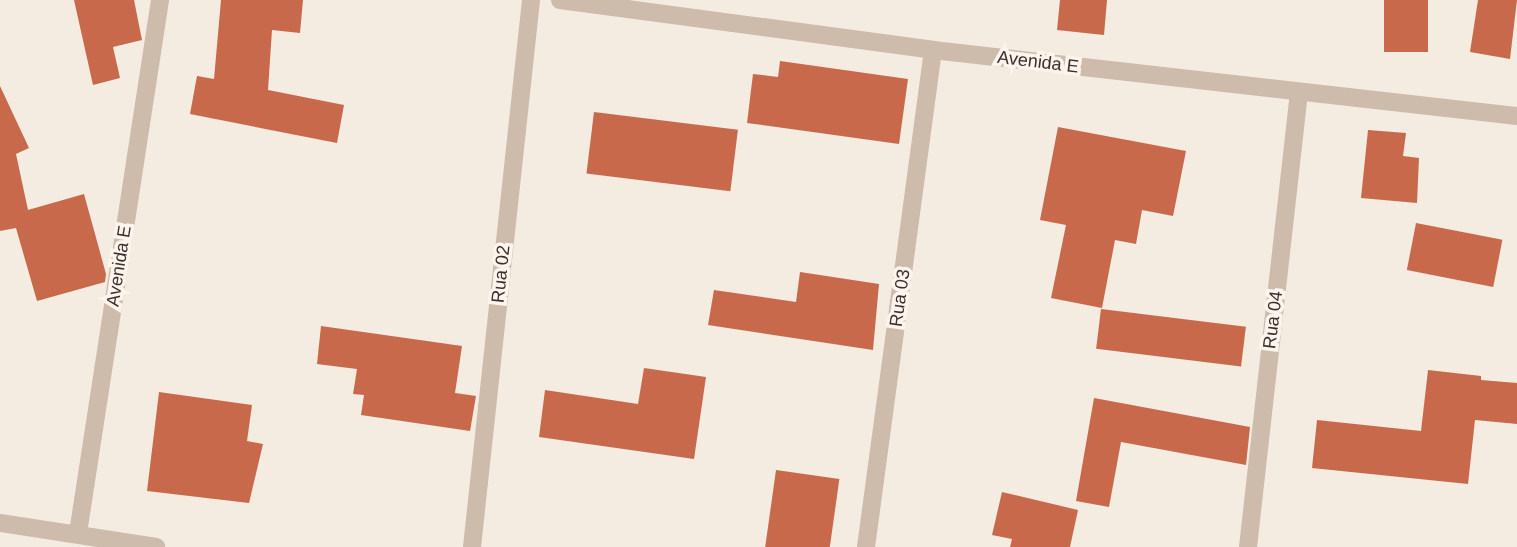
<!DOCTYPE html>
<html>
<head>
<meta charset="utf-8">
<style>
	body { margin:0 }
	#map { position:relative; width:1517px; height:547px; overflow:hidden; background:#f4ebe1; font-family:Helvetica,sans-serif }
	div>[style] { position:absolute }
	[style*='--x'] { left:calc(var(--x)*1px); top:calc(var(--y)*1px); width:calc(var(--w)*1px); rotate:calc(var(--a)*1deg) }
	.building>* { inset:0; background:#c8694b; transform-origin:0 0 }
	.minor>* { height:18px; margin:-9px; padding:0 9px; transform-origin:9px; border-radius:9px; background:#cdbbac }
	span { translate:-50% -50%; white-space:nowrap; text-align:center; line-height:1.15; -webkit-text-stroke:7px #fbf5ee; paint-order:stroke }
	.street-label { font-size:18px; color:#3b302b }
</style>
</head>
<body>
<div id="map">
	<div class="building">
		<i style="clip-path:polygon(74px 0,134px 0,142px 40px,113px 47px,120px 78px,93px 85px)"></i>
		<i style="clip-path:polygon(221px 0,303px 0,300px 33px,272px 30px,268px 90px,344px 105px,337px 143px,190px 114px,197px 76px,214px 79px)"></i>
		<i style="clip-path:polygon(1060px 0,1107px 0,1104px 35px,1057px 30px)"></i>
		<i style="left:1384px;top:0;width:44px;height:52px"></i>
		<i style="clip-path:polygon(1478px 0,1517px 0,1510px 59px,1470px 52px)"></i>
		<i style="clip-path:polygon(780px 61px,908px 79px,899px 144px,747px 123px,753px 74px,778px 77px)"></i>
		<i style="clip-path:polygon(0 86px,29px 148px,16px 154px,28px 210px,84px 194px,106px 274px,105px 282px,37px 301px,16px 228px,0 231px)"></i>
		<i style="left:594px;top:112px;width:145px;height:62px;rotate:7deg"></i>
		<i style="clip-path:polygon(1058px 127px,1186px 151px,1173px 216px,1142px 210px,1136px 244px,1115px 240px,1102px 308px,1051px 298px,1066px 225px,1040px 220px)"></i>
		<i style="clip-path:polygon(1368px 130px,1406px 133px,1403px 156px,1419px 158px,1417px 203px,1361px 198px)"></i>
		<i style="left:1416px;top:223px;width:88px;height:48px;rotate:11deg"></i>
		<i style="clip-path:polygon(800px 272px,879px 284px,873px 350px,708px 325px,714px 290px,796px 302px)"></i>
		<i style="left:1101px;top:309px;width:146px;height:40px;rotate:7deg"></i>
		<i style="clip-path:polygon(321px 326px,462px 346px,455px 393px,476px 396px,470px 431px,361px 415px,364px 395px,353px 394px,357px 369px,317px 364px)"></i>
		<i style="clip-path:polygon(644px 368px,706px 377px,694px 459px,539px 437px,545px 390px,638px 404px)"></i>
		<i style="clip-path:polygon(1428px 370px,1481px 376px,1481px 380px,1517px 383px,1517px 424px,1475px 420px,1468px 484px,1312px 468px,1317px 420px,1421px 431px)"></i>
		<i style="clip-path:polygon(159px 392px,252px 405px,247px 441px,263px 444px,249px 503px,147px 491px)"></i>
		<i style="clip-path:polygon(1094px 398px,1250px 427px,1246px 465px,1121px 442px,1109px 507px,1076px 501px)"></i>
		<i style="left:776px;top:470px;width:64px;height:78px;rotate:8deg"></i>
		<i style="clip-path:polygon(1002px 492px,1078px 510px,1070px 547px,1010px 547px,1012px 539px,992px 535px)"></i>
	</div>
	<div class="minor">
		<i style="--x:560;--y:0;--w:376;--a:7.6"></i>
		<i style="--x:933;--y:50;--w:588;--a:6.45"></i>
		<i style="--x:0;--y:523;--w:158;--a:8.7"></i>
		<i style="--x:78;--y:533;--w:539;--a:-81.25"></i>
		<i style="--x:472;--y:547;--w:550;--a:-83.84"></i>
		<i style="--x:866;--y:547;--w:501;--a:-82.32"></i>
		<i style="--x:1248;--y:547;--w:456;--a:-83.6"></i>
	</div>
	<div class="street-label">
		<span style="left:1038px;top:62px;rotate:7deg">Avenida E</span>
		<span style="left:119px;top:266px;rotate:-81deg">Avenida E</span>
		<span style="left:501px;top:274px;rotate:-84deg">Rua 02</span>
		<span style="left:900px;top:298px;rotate:-82deg">Rua 03</span>
		<span style="left:1273px;top:320px;rotate:-83deg">Rua 04</span>
	</div>
</div>
</body>
</html>
